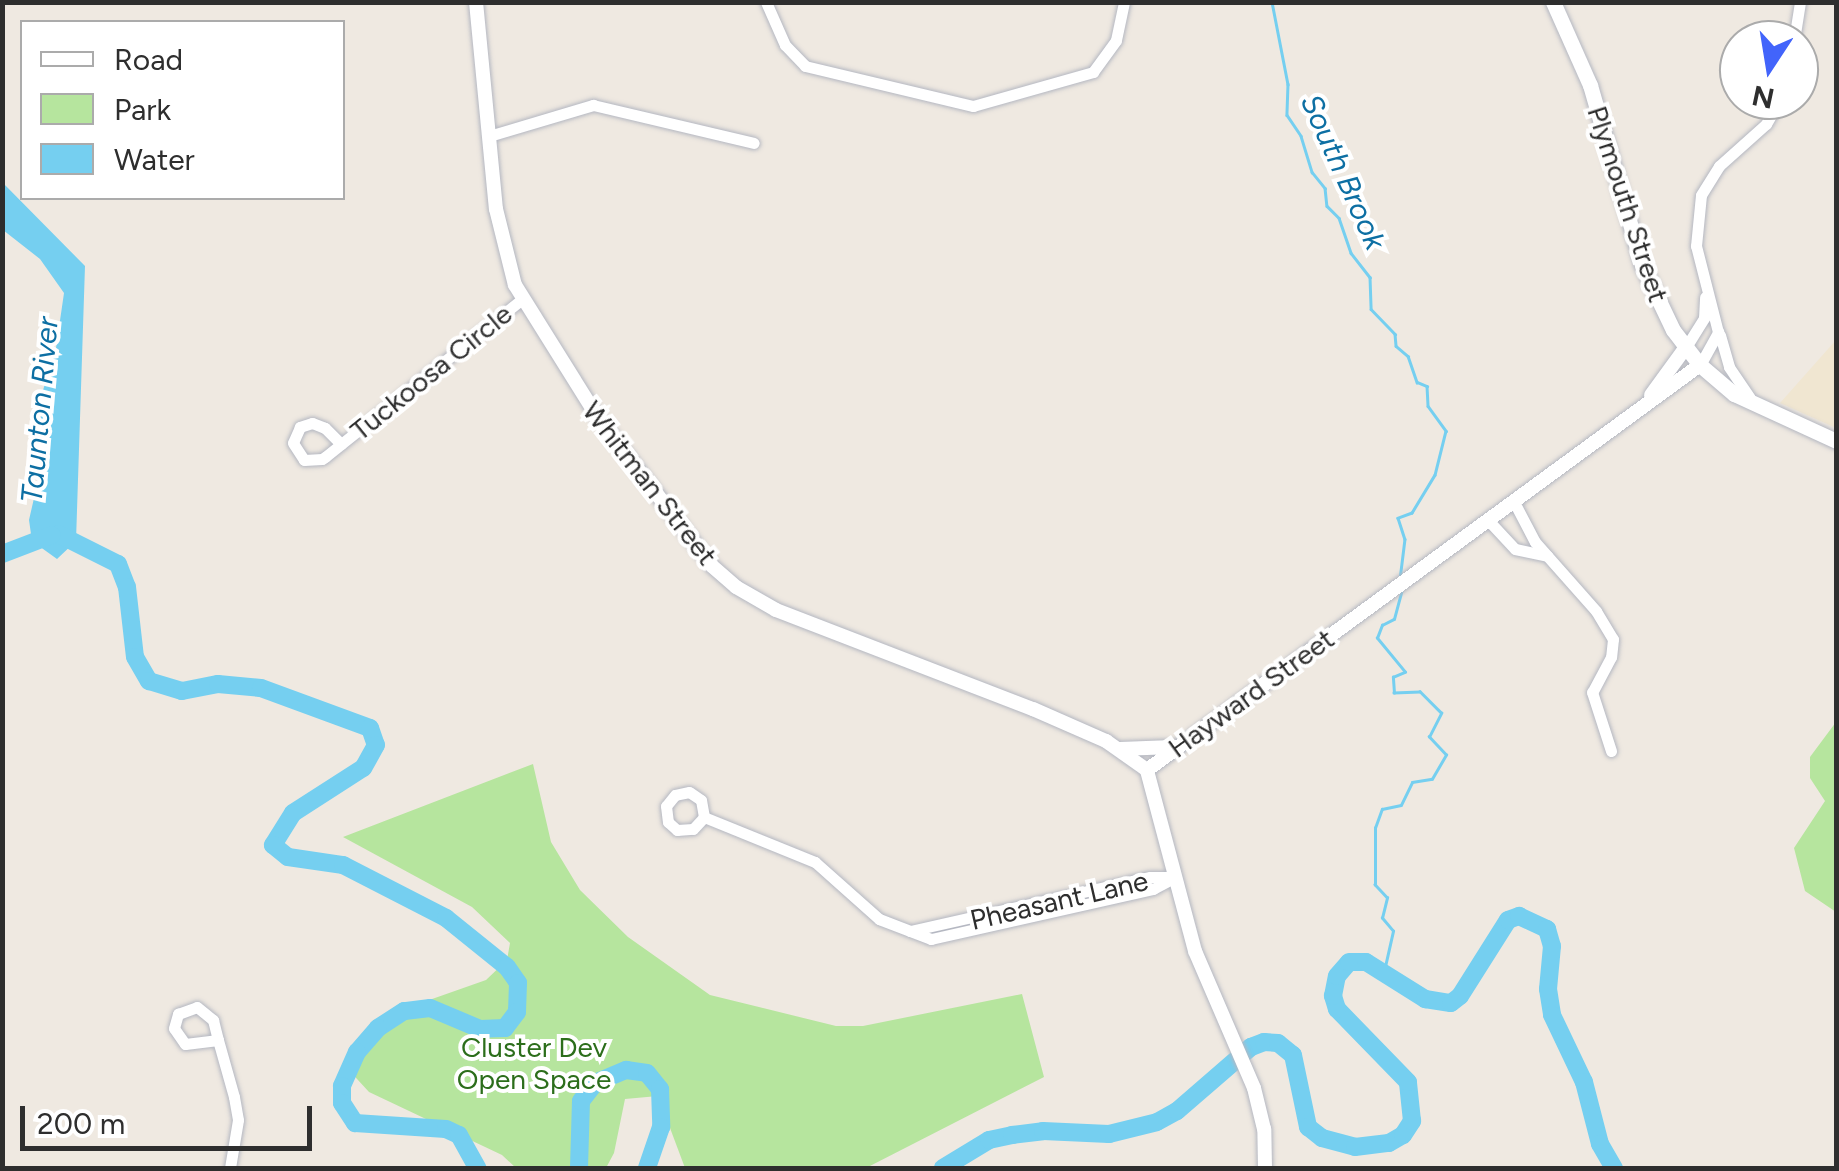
<!DOCTYPE html>
<html>
<head>
<meta charset="utf-8">
<style>
	body { margin:0 }
	#map { position:relative; width:1839px; height:1171px; overflow:hidden; background:#efe9e1; font-family:Figtree,sans-serif }
	div>[style] { position:absolute }
	[style*='--x'] { left:calc(var(--x)*1px); top:calc(var(--y)*1px); width:calc(var(--w)*1px); rotate:calc(var(--a)*1deg) }
	.education>* { inset:0; background:#f0e6d1 }
	.green>* { inset:0; background:#b6e59e }
	.water>* { inset:0; background:#75cff0 }
	.stream>* { height:2.5px; margin:-1.25px; padding:0 1.25px; transform-origin:1.25px; border-radius:1.25px; background:#75cff0 }
	.river>* { height:18px; margin:-9px; padding:0 9px; transform-origin:9px; border-radius:9px; background:#75cff0 }
	.roads { filter:drop-shadow(0 0 2px #b4b7c1) drop-shadow(0 0 2px #b4b7c1) }
	.minor>* { height:11px; margin:-5.5px; padding:0 5.5px; transform-origin:5.5px; border-radius:5.5px; background:#fff }
	.tertiary>* { height:14px; margin:-7px; padding:0 7px; transform-origin:7px; border-radius:7px; background:#fff }
	.secondary>* { height:15px; margin:-7.5px; padding:0 7.5px; transform-origin:7.5px; border-radius:7.5px; background:#fff }
	span { translate:-50% -50%; white-space:nowrap; text-align:center; line-height:1.15; -webkit-text-stroke:8px #fff; paint-order:stroke }
	.street-label { font-size:28px; color:#2e2e2e }
	.park-label { font-size:28px; color:#2c6e1b }
	.water-label { font-size:30px; color:#0d6fa3; font-style:italic }
	.frame { position:absolute; inset:0; border:5px solid #2e2e2e; pointer-events:none }
	.legend { position:absolute; left:20px; top:20px; width:325px; height:180px; box-sizing:border-box; background:#fff; border:2px solid #ababab; margin:0; padding:12px 18px; list-style:none; font-size:30px; color:#2e2e2e }
	.legend li { display:flex; align-items:center; gap:20px; height:50px }
	.legend b { width:50px; border:2px solid #ababab }
	.north { position:absolute; left:1719px; top:20px; width:100px; height:100px; box-sizing:border-box; background:#fff; border:2px solid #ababab; border-radius:50%; rotate:192deg; font-size:28px; font-weight:700; line-height:40px; text-align:center; color:#2e2e2e }
	.north::after { content:''; display:block; margin:auto; width:35px; height:45px; background:#4264fb; clip-path:polygon(50% 0,100% 100%,50% 72%,0 100%) }
	.scale { position:absolute; left:20px; top:1106px; width:292px; height:45px; box-sizing:border-box; border:5px solid #2e2e2e; border-top:0; padding-left:12px; font-size:30px; line-height:35px; white-space:nowrap; color:#2e2e2e; -webkit-text-stroke:8px #fff; paint-order:stroke }
</style>
</head>
<body>
<div id="map">
	<div class="education">
		<i style="clip-path:polygon(1836px 340px,1836px 428px,1780px 403px)"></i>
	</div>
	<div class="green">
		<i style="clip-path:polygon(1836px 722px,1836px 912px,1805px 891px,1794px 848px,1825px 801px,1810px 778px,1810px 757px)"></i>
		<i style="clip-path:polygon(533px 764px,551px 842px,580px 890px,628px 937px,710px 995px,836px 1026px,863px 1026px,1022px 994px,1044px 1077px,866px 1168px,685px 1168px,658px 1096px,625px 1099px,614px 1153px,606px 1168px,516px 1168px,502px 1155px,369px 1092px,346px 1067px,355px 1043px,381px 1017px,486px 980px,507px 960px,510px 943px,472px 907px,343px 837px)"></i>
	</div>
	<div class="water">
		<i style="clip-path:polygon(2px 182px,85px 266px,76px 541px,57px 559px,32px 541px,29px 520px,43px 459px,40px 400px,56px 348px,64px 293px,40px 259px,3px 230px)"></i>
	</div>
	<div class="stream">
		<i style="--x:1272;--y:2;--w:84;--a:79"></i>
		<i style="--x:1288;--y:84;--w:31;--a:92"></i>
		<i style="--x:1287;--y:115;--w:25;--a:56"></i>
		<i style="--x:1301;--y:136;--w:38;--a:73"></i>
		<i style="--x:1312;--y:172;--w:21;--a:51"></i>
		<i style="--x:1325;--y:188;--w:18;--a:84"></i>
		<i style="--x:1327;--y:206;--w:17;--a:45"></i>
		<i style="--x:1339;--y:218;--w:37;--a:71"></i>
		<i style="--x:1351;--y:253;--w:31;--a:52"></i>
		<i style="--x:1370;--y:277;--w:32;--a:88"></i>
		<i style="--x:1371;--y:309;--w:35;--a:46"></i>
		<i style="--x:1395;--y:334;--w:12;--a:85"></i>
		<i style="--x:1396;--y:346;--w:16;--a:40"></i>
		<i style="--x:1408;--y:356;--w:28;--a:71"></i>
		<i style="--x:1417;--y:382;--w:11;--a:22"></i>
		<i style="--x:1427;--y:386;--w:20;--a:87"></i>
		<i style="--x:1428;--y:406;--w:31;--a:54"></i>
		<i style="--x:1446;--y:431;--w:45;--a:104"></i>
		<i style="--x:1435;--y:475;--w:44;--a:121.2"></i>
		<i style="--x:1412;--y:513;--w:15;--a:160"></i>
		<i style="--x:1398;--y:518;--w:22;--a:72"></i>
		<i style="--x:1405;--y:539;--w:38;--a:97"></i>
		<i style="--x:1384;--y:971;--w:41;--a:-77.3"></i>
		<i style="--x:1393;--y:931;--w:17;--a:-130"></i>
		<i style="--x:1382;--y:918;--w:21;--a:-76"></i>
		<i style="--x:1387;--y:898;--w:18;--a:-133"></i>
		<i style="--x:1375;--y:885;--w:57;--a:-90"></i>
		<i style="--x:1375;--y:828;--w:20;--a:-70"></i>
		<i style="--x:1382;--y:809;--w:19;--a:-12"></i>
		<i style="--x:1401;--y:805;--w:25;--a:-64"></i>
		<i style="--x:1412;--y:782;--w:20;--a:-9"></i>
		<i style="--x:1432;--y:779;--w:28;--a:-60"></i>
		<i style="--x:1446;--y:755;--w:25;--a:-133"></i>
		<i style="--x:1429;--y:737;--w:27;--a:-63"></i>
		<i style="--x:1441;--y:713;--w:30;--a:-135"></i>
		<i style="--x:1420;--y:692;--w:26;--a:178"></i>
		<i style="--x:1394;--y:693;--w:16;--a:-94"></i>
		<i style="--x:1393;--y:677;--w:13;--a:-23"></i>
		<i style="--x:1405;--y:672;--w:44;--a:-129.5"></i>
		<i style="--x:1377;--y:638;--w:14;--a:-69"></i>
		<i style="--x:1382;--y:625;--w:13;--a:-27"></i>
		<i style="--x:1394;--y:619;--w:31;--a:-75"></i>
	</div>
	<div class="river">
		<i style="--x:58;--y:534;--w:67;--a:26.6"></i>
		<i style="--x:118;--y:564;--w:25;--a:69"></i>
		<i style="--x:127;--y:587;--w:70;--a:83.5"></i>
		<i style="--x:135;--y:657;--w:28;--a:60"></i>
		<i style="--x:149;--y:681;--w:34;--a:17"></i>
		<i style="--x:182;--y:691;--w:37;--a:-11"></i>
		<i style="--x:218;--y:684;--w:43;--a:5.3"></i>
		<i style="--x:261;--y:688;--w:116;--a:20.2"></i>
		<i style="--x:370;--y:728;--w:18;--a:71"></i>
		<i style="--x:376;--y:745;--w:26;--a:119"></i>
		<i style="--x:363;--y:768;--w:83;--a:147.3"></i>
		<i style="--x:293;--y:813;--w:38;--a:122"></i>
		<i style="--x:273;--y:845;--w:19;--a:39"></i>
		<i style="--x:288;--y:857;--w:56;--a:8.3"></i>
		<i style="--x:343;--y:865;--w:116;--a:27.2"></i>
		<i style="--x:446;--y:918;--w:78;--a:38.8"></i>
		<i style="--x:507;--y:967;--w:19;--a:55"></i>
		<i style="--x:518;--y:983;--w:29;--a:92"></i>
		<i style="--x:517;--y:1012;--w:20;--a:127"></i>
		<i style="--x:505;--y:1028;--w:25;--a:178"></i>
		<i style="--x:480;--y:1029;--w:54;--a:-157.2"></i>
		<i style="--x:430;--y:1008;--w:26;--a:173"></i>
		<i style="--x:404;--y:1011;--w:31;--a:147"></i>
		<i style="--x:378;--y:1028;--w:32;--a:131"></i>
		<i style="--x:357;--y:1052;--w:37;--a:114"></i>
		<i style="--x:342;--y:1086;--w:17;--a:90"></i>
		<i style="--x:342;--y:1103;--w:24;--a:57"></i>
		<i style="--x:355;--y:1123;--w:91;--a:3.8"></i>
		<i style="--x:446;--y:1129;--w:14;--a:25"></i>
		<i style="--x:459;--y:1135;--w:38;--a:61"></i>
		<i style="--x:2;--y:554;--w:53;--a:-20.8"></i>
		<i style="--x:579;--y:1168;--w:67;--a:-88.3"></i>
		<i style="--x:581;--y:1101;--w:23;--a:-52"></i>
		<i style="--x:595;--y:1083;--w:34;--a:-23"></i>
		<i style="--x:626;--y:1070;--w:21;--a:8"></i>
		<i style="--x:647;--y:1073;--w:21;--a:51"></i>
		<i style="--x:660;--y:1089;--w:38;--a:88"></i>
		<i style="--x:661;--y:1127;--w:43;--a:108.9"></i>
		<i style="--x:943;--y:1168;--w:54;--a:-31.3"></i>
		<i style="--x:989;--y:1140;--w:24;--a:-12"></i>
		<i style="--x:1012;--y:1135;--w:31;--a:-7"></i>
		<i style="--x:1043;--y:1131;--w:66;--a:2.6"></i>
		<i style="--x:1109;--y:1134;--w:49;--a:-14"></i>
		<i style="--x:1157;--y:1122;--w:23;--a:-29"></i>
		<i style="--x:1177;--y:1111;--w:98;--a:-40.9"></i>
		<i style="--x:1251;--y:1047;--w:14;--a:-21"></i>
		<i style="--x:1264;--y:1042;--w:14;--a:4"></i>
		<i style="--x:1278;--y:1043;--w:19;--a:39"></i>
		<i style="--x:1293;--y:1055;--w:74;--a:78.2"></i>
		<i style="--x:1308;--y:1127;--w:18;--a:38"></i>
		<i style="--x:1322;--y:1138;--w:34;--a:15"></i>
		<i style="--x:1355;--y:1147;--w:34;--a:-7"></i>
		<i style="--x:1389;--y:1143;--w:16;--a:-30"></i>
		<i style="--x:1403;--y:1135;--w:17;--a:-57"></i>
		<i style="--x:1412;--y:1121;--w:39;--a:-96"></i>
		<i style="--x:1408;--y:1082;--w:102;--a:-134.2"></i>
		<i style="--x:1337;--y:1009;--w:14;--a:-107"></i>
		<i style="--x:1333;--y:996;--w:20;--a:-79"></i>
		<i style="--x:1337;--y:976;--w:18;--a:-49"></i>
		<i style="--x:1349;--y:962;--w:17;--a:0"></i>
		<i style="--x:1366;--y:962;--w:70;--a:32.1"></i>
		<i style="--x:1425;--y:999;--w:26;--a:9"></i>
		<i style="--x:1451;--y:1003;--w:11;--a:-38"></i>
		<i style="--x:1460;--y:996;--w:90;--a:-57.7"></i>
		<i style="--x:1508;--y:920;--w:12;--a:-20"></i>
		<i style="--x:1519;--y:916;--w:31;--a:25"></i>
		<i style="--x:1547;--y:929;--w:18;--a:74"></i>
		<i style="--x:1552;--y:946;--w:43;--a:95.3"></i>
		<i style="--x:1548;--y:989;--w:26;--a:81"></i>
		<i style="--x:1552;--y:1015;--w:74;--a:64.5"></i>
		<i style="--x:1584;--y:1082;--w:64;--a:75.5"></i>
		<i style="--x:1600;--y:1144;--w:28;--a:60"></i>
	</div>
	<div class="roads">
		<div class="minor">
			<i style="--x:766;--y:2;--w:47;--a:66.2"></i>
			<i style="--x:785;--y:45;--w:29;--a:46"></i>
			<i style="--x:805;--y:66;--w:173;--a:13.4"></i>
			<i style="--x:973;--y:106;--w:125;--a:-15.8"></i>
			<i style="--x:1093;--y:72;--w:39;--a:-54"></i>
			<i style="--x:1116;--y:40;--w:39;--a:-78"></i>
			<i style="--x:1794;--y:40;--w:38;--a:-81"></i>
			<i style="--x:489;--y:136;--w:109;--a:-16.6"></i>
			<i style="--x:593;--y:105;--w:165;--a:13.3"></i>
			<i style="--x:1720;--y:335;--w:33;--a:74"></i>
			<i style="--x:1729;--y:367;--w:37;--a:56"></i>
			<i style="--x:1686;--y:347;--w:34;--a:-58"></i>
			<i style="--x:1704;--y:318;--w:21;--a:-87"></i>
			<i style="--x:1700;--y:365;--w:38;--a:-61"></i>
			<i style="--x:1718;--y:332;--w:89;--a:-104.3"></i>
			<i style="--x:1696;--y:246;--w:51;--a:-84.4"></i>
			<i style="--x:1701;--y:195;--w:34;--a:-58"></i>
			<i style="--x:1719;--y:166;--w:63;--a:-41.8"></i>
			<i style="--x:1766;--y:124;--w:28;--a:-60"></i>
			<i style="--x:341;--y:444;--w:23;--a:-135"></i>
			<i style="--x:325;--y:428;--w:14;--a:-159"></i>
			<i style="--x:312;--y:423;--w:13;--a:162"></i>
			<i style="--x:300;--y:427;--w:17;--a:114"></i>
			<i style="--x:293;--y:443;--w:20;--a:57"></i>
			<i style="--x:304;--y:460;--w:18;--a:-3"></i>
			<i style="--x:322;--y:459;--w:4;--a:-34"></i>
			<i style="--x:325;--y:457;--w:253;--a:-38.7"></i>
			<i style="--x:1513;--y:500;--w:47;--a:62.4"></i>
			<i style="--x:1535;--y:542;--w:92;--a:48.5"></i>
			<i style="--x:1596;--y:611;--w:33;--a:59"></i>
			<i style="--x:1613;--y:639;--w:18;--a:96"></i>
			<i style="--x:1611;--y:657;--w:40;--a:118"></i>
			<i style="--x:1592;--y:692;--w:62;--a:72.1"></i>
			<i style="--x:1487;--y:519;--w:41;--a:47"></i>
			<i style="--x:1515;--y:549;--w:33;--a:12"></i>
			<i style="--x:704;--y:817;--w:17;--a:-100"></i>
			<i style="--x:701;--y:800;--w:14;--a:-146"></i>
			<i style="--x:689;--y:792;--w:14;--a:168"></i>
			<i style="--x:675;--y:795;--w:14;--a:129"></i>
			<i style="--x:666;--y:806;--w:16;--a:83"></i>
			<i style="--x:668;--y:822;--w:12;--a:42"></i>
			<i style="--x:677;--y:830;--w:16;--a:-4"></i>
			<i style="--x:693;--y:829;--w:16;--a:-47"></i>
			<i style="--x:704;--y:817;--w:120;--a:22.1"></i>
			<i style="--x:815;--y:862;--w:86;--a:41.7"></i>
			<i style="--x:879;--y:919;--w:56;--a:21"></i>
			<i style="--x:931;--y:939;--w:228;--a:-12.7"></i>
			<i style="--x:1153;--y:889;--w:24;--a:-28"></i>
			<i style="--x:910;--y:931;--w:246;--a:-12.7"></i>
			<i style="--x:1150;--y:877;--w:19;--a:0"></i>
			<i style="--x:218;--y:1040;--w:33;--a:173"></i>
			<i style="--x:185;--y:1044;--w:19;--a:-125"></i>
			<i style="--x:174;--y:1028;--w:15;--a:-74"></i>
			<i style="--x:178;--y:1014;--w:20;--a:-20"></i>
			<i style="--x:197;--y:1007;--w:21;--a:39"></i>
			<i style="--x:213;--y:1020;--w:21;--a:76"></i>
			<i style="--x:218;--y:1040;--w:59;--a:74.3"></i>
			<i style="--x:234;--y:1097;--w:23;--a:80"></i>
			<i style="--x:238;--y:1120;--w:49;--a:99.5"></i>
		</div>
		<div class="tertiary">
			<i style="--x:476;--y:2;--w:208;--a:84.5"></i>
			<i style="--x:496;--y:209;--w:78;--a:76"></i>
			<i style="--x:515;--y:285;--w:155;--a:58"></i>
			<i style="--x:597;--y:416;--w:189;--a:52.5"></i>
			<i style="--x:712;--y:566;--w:32;--a:41"></i>
			<i style="--x:736;--y:587;--w:46;--a:29.9"></i>
			<i style="--x:776;--y:610;--w:275;--a:21.1"></i>
			<i style="--x:1033;--y:709;--w:80;--a:23.7"></i>
			<i style="--x:1106;--y:741;--w:50;--a:35.3"></i>
			<i style="--x:1651;--y:395;--w:59;--a:-53.9"></i>
			<i style="--x:1120;--y:749;--w:53;--a:-2.2"></i>
			<i style="--x:1265;--y:1168;--w:39;--a:-91"></i>
			<i style="--x:1264;--y:1129;--w:42;--a:-103.7"></i>
			<i style="--x:1254;--y:1088;--w:149;--a:-113.3"></i>
			<i style="--x:1195;--y:951;--w:187;--a:-104.9"></i>
			<i style="--x:1147;--y:770;--w:685;--a:-36.22"></i>
		</div>
		<div class="secondary">
			<i style="--x:1553;--y:2;--w:91;--a:66"></i>
			<i style="--x:1590;--y:85;--w:187;--a:73.9"></i>
			<i style="--x:1642;--y:265;--w:72;--a:64.5"></i>
			<i style="--x:1673;--y:330;--w:44;--a:52.4"></i>
			<i style="--x:1700;--y:365;--w:45;--a:40.5"></i>
			<i style="--x:1734;--y:394;--w:112;--a:24.7"></i>
		</div>
	</div>
	<div class="street-label">
		<span style="left:1628px;top:204px;rotate:72deg">Plymouth Street</span>
		<span style="left:431px;top:372px;rotate:-39deg">Tuckoosa Circle</span>
		<span style="left:650px;top:483px;rotate:52deg">Whitman Street</span>
		<span style="left:1251px;top:693px;rotate:-36deg">Hayward Street</span>
		<span style="left:1059px;top:900px;rotate:-13deg">Pheasant Lane</span>
	</div>
	<div class="park-label">
		<span style="left:534px;top:1063px">Cluster Dev<br>Open Space</span>
	</div>
	<div class="water-label">
		<span style="left:1343px;top:172px;rotate:66deg">South Brook</span>
		<span style="left:40px;top:410px;rotate:-85deg">Taunton River</span>
	</div>
	<div class="frame"></div>
	<ul class="legend">
	<li><b style="height:12px;background:#fff"></b>Road</li>
	<li><b style="height:28px;background:#b6e59e"></b>Park</li>
	<li><b style="height:28px;background:#75cff0"></b>Water</li>
	</ul>
	<div class="north">N</div>
	<div class="scale">200 m</div>
</div>
</body>
</html>
